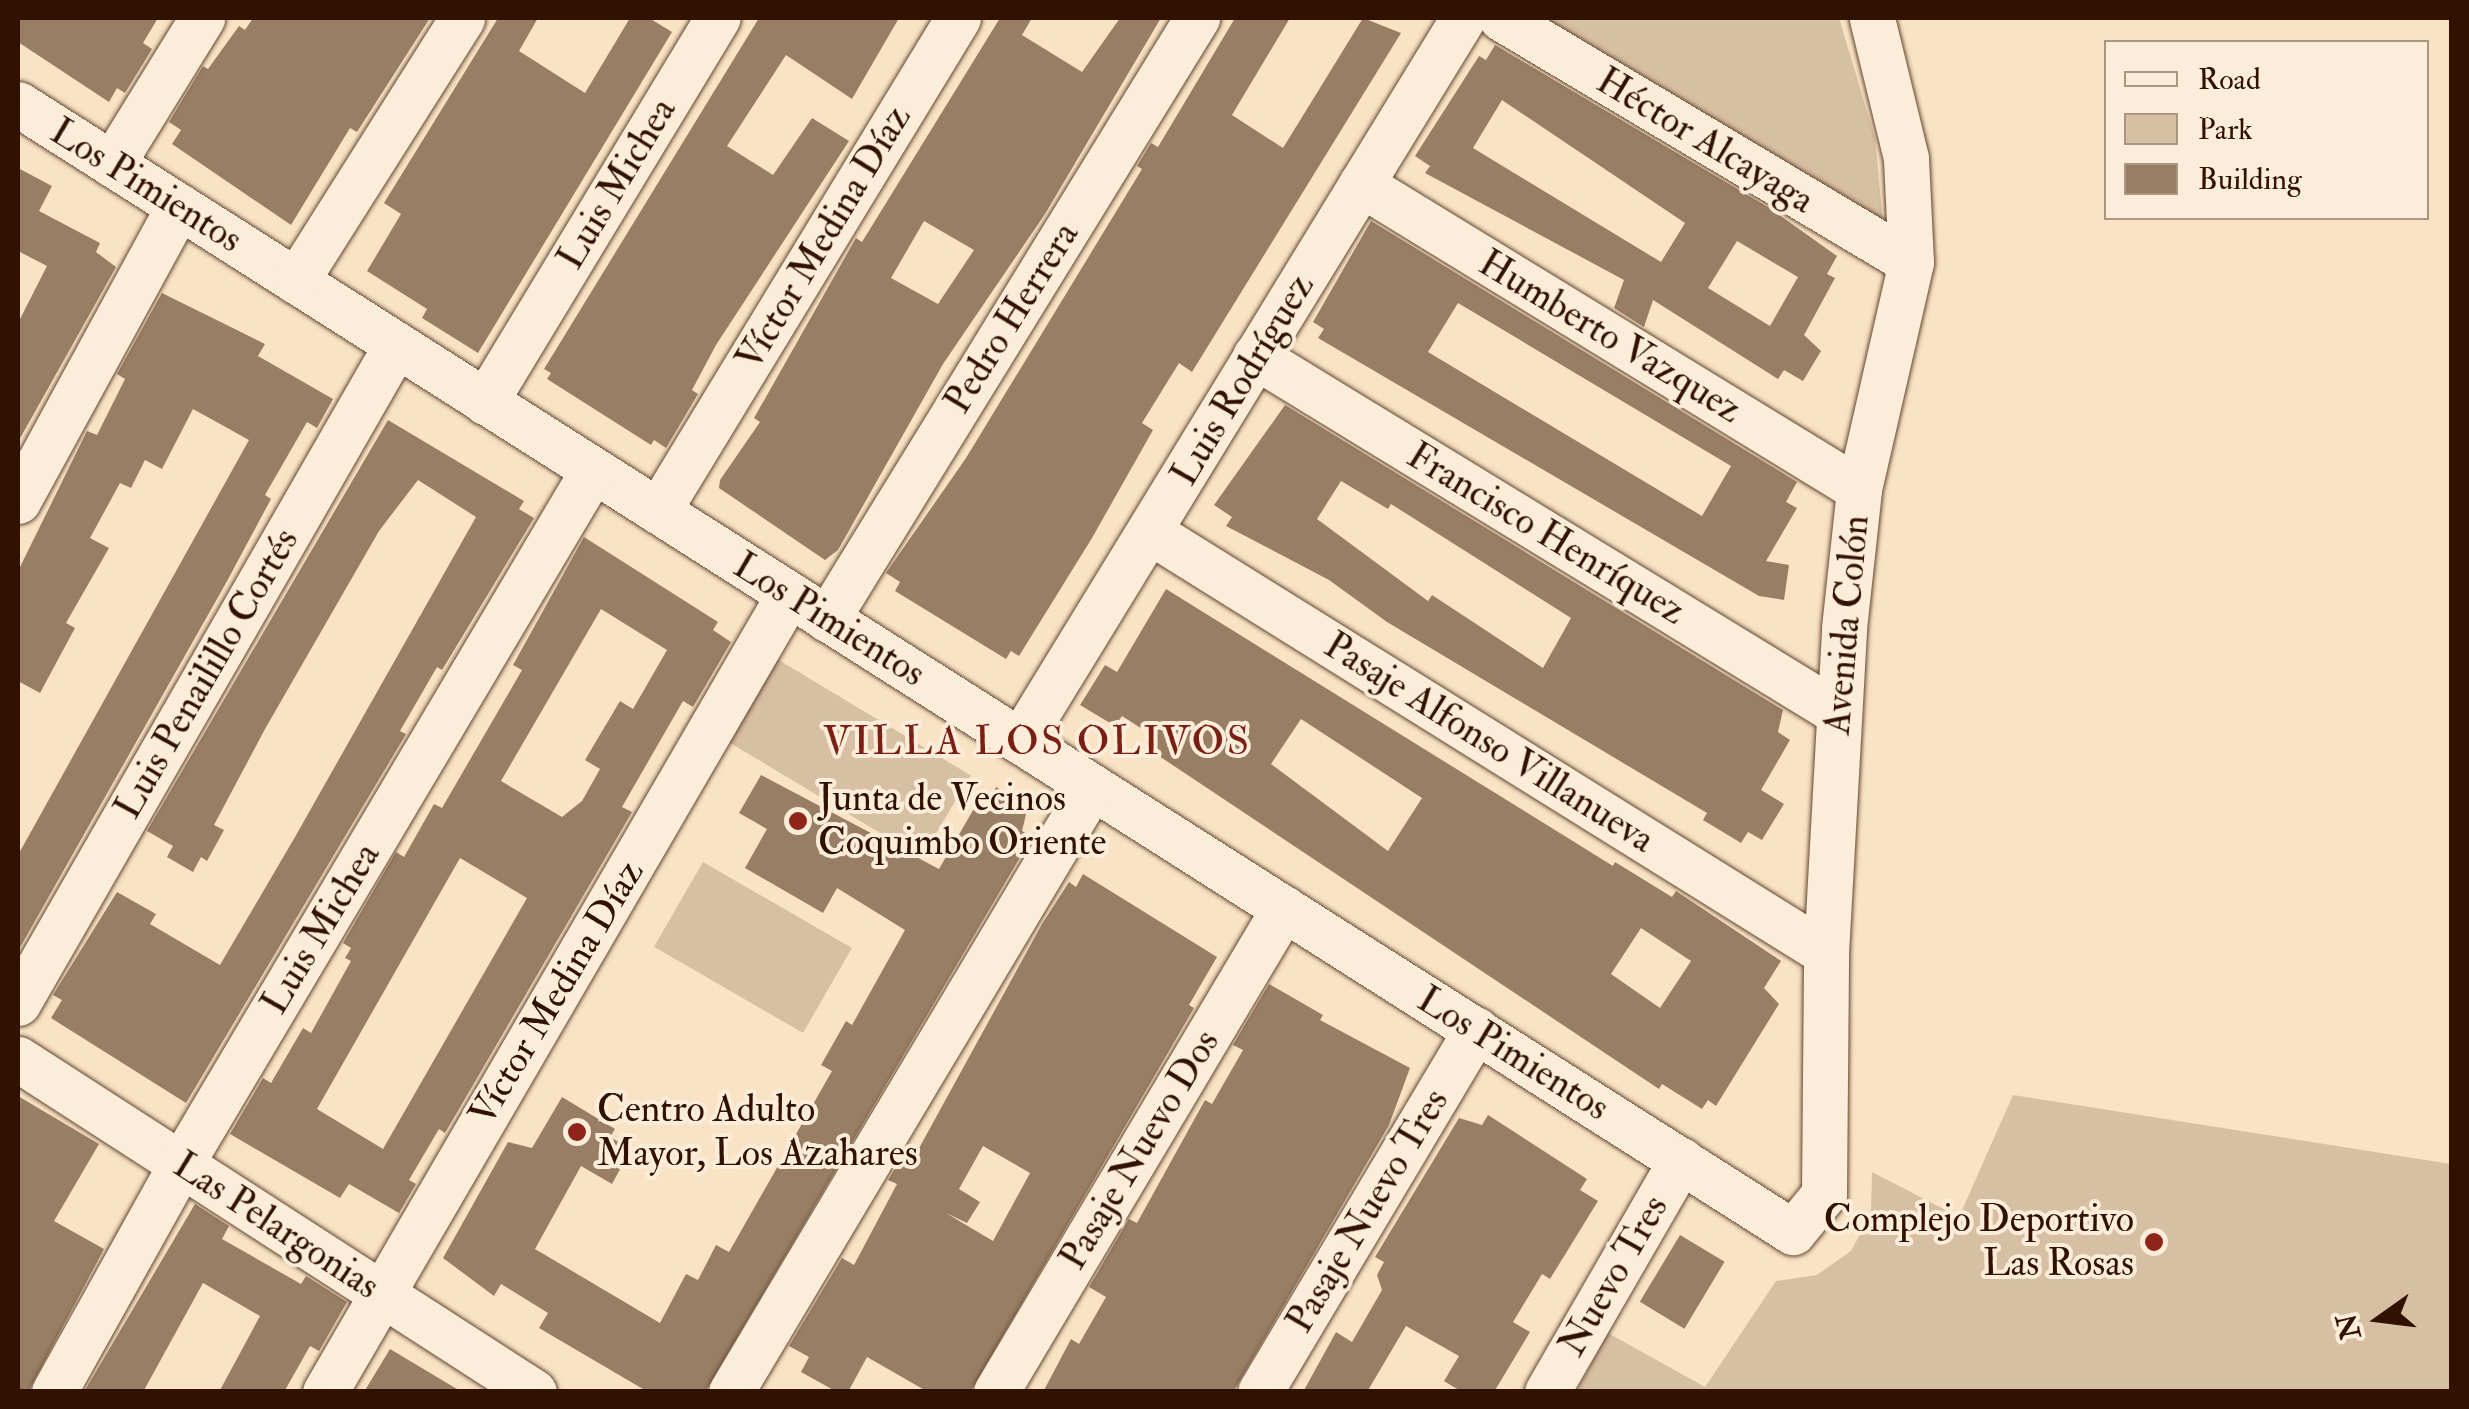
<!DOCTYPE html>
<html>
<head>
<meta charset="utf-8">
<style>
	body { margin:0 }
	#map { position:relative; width:2469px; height:1409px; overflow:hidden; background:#f9e3c4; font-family:"IM FELL Double Pica",serif }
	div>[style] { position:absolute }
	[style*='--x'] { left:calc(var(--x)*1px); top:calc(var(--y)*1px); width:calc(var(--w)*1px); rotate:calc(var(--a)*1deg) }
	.green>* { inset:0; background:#d7bfa3; transform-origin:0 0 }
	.building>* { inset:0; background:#997e66; transform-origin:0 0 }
	.roads { filter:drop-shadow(0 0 2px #634631) drop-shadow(0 0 2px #634631) }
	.minor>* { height:45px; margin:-22.5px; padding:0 22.5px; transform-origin:22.5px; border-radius:22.5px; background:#fbedd9 }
	.dots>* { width:28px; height:28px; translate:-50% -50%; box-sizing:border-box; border:5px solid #fbedd9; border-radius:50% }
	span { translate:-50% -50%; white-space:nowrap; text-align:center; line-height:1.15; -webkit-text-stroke:8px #fbedd9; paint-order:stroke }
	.street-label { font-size:38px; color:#311100 }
	.poi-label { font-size:38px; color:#311100 }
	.left { translate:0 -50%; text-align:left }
	.right { translate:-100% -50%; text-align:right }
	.neighbourhood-label { font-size:40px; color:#7a1f14; letter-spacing:2.5px }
	.frame { position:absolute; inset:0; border:20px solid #311100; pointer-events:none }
	.legend { position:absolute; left:2104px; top:40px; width:325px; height:180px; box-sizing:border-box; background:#fbedd9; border:2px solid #aa9582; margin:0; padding:12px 18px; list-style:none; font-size:30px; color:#311100 }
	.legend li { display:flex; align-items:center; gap:20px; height:50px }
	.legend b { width:50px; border:2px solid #aa9582 }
	.north { position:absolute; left:2329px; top:1269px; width:100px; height:100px; -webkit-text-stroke:8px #fbedd9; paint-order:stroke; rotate:256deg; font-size:28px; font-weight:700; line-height:40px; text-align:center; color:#311100 }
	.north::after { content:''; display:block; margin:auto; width:35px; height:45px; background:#311100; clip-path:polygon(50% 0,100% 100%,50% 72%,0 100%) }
</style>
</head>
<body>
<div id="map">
	<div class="green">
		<i style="clip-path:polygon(1523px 18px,1839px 18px,1875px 138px,1884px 235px)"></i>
		<i style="left:777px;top:659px;width:226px;height:96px;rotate:31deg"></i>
		<i style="left:703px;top:862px;width:172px;height:98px;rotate:30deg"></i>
		<i style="clip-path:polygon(2013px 1095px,2451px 1164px,2451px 1391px,1577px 1391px,1608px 1333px,1705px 1387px,1776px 1281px,1817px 1275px,1851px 1251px,1871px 1214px,1872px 1172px,1959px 1217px)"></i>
	</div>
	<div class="building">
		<i style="clip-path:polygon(18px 18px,158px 18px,143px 43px,152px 49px,125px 93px,117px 88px,109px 102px,18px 42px)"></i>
		<i style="clip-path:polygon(253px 18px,430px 18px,357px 132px,350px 128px,291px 225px,172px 144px,181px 130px,169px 122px,203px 66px,208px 69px,239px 26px,245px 30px)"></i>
		<i style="clip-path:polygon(498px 18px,538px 18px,519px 51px,585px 93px,630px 18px,649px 18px,672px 32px,478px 353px,422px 318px,427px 309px,367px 271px,401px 214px,384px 203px)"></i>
		<i style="clip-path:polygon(759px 18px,899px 18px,852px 99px,786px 55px,727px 146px,773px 175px,812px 118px,849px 141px,716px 345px,692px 390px,698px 394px,666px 448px,654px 440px,651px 445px,547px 379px,551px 373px,544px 369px)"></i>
		<i style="clip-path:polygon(evenodd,1000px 18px,1032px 18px,1022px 35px,1082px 72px,1120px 18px,1161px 18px,1045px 214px,943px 364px,838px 550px,825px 560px,719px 488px,720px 480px,760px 422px,754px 418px,856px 238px,862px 242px,1000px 18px,924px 221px,974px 250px,938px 304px,891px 278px,924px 221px)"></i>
		<i style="clip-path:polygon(1235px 18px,1290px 18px,1232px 115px,1283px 148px,1363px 18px,1401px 33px,1192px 372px,1179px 363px,1142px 423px,1153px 430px,1092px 538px,1019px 656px,1011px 651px,1006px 659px,895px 591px,900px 582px,886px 573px,966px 458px,1142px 169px,1137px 166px,1151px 143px,1158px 147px)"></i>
		<i style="clip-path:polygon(evenodd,1495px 45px,1771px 209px,1837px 256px,1827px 274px,1835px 278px,1804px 335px,1821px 351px,1803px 381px,1784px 370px,1778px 379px,1653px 300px,1644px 327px,1614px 308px,1624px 280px,1425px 173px,1430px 166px,1415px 156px,1479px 56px,1486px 60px,1495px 45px,1502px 100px,1685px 223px,1661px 262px,1473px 148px,1502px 100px,1495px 45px,1737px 241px,1798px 277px,1770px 326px,1708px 288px,1737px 241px)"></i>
		<i style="clip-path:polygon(18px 168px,52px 186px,39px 211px,100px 243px,96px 252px,116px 267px,18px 442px,18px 323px,47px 266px,18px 251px)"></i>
		<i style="clip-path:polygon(evenodd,1371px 221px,1797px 482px,1786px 502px,1797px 508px,1766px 561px,1789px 565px,1784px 600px,1759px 596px,1318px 338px,1324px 329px,1313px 322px,1371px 221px,1458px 303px,1731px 466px,1702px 516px,1428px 352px,1458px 303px)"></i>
		<i style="clip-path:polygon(162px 293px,265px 344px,258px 356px,333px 399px,317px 428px,307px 422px,265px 495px,271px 499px,226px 583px,18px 951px,18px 855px,249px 440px,193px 409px,162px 469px,145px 460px,131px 488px,120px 483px,90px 538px,109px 548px,66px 623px,75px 628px,40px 693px,18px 681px,18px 571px,87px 431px,97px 435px,125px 379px,117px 374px)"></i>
		<i style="clip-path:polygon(evenodd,1285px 405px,1783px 710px,1778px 732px,1790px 740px,1761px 790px,1784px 804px,1762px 840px,1748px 832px,1741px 843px,1703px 820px,1707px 813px,1387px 622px,1329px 580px,1226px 526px,1232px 517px,1214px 505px,1285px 405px,1341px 481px,1388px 509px,1391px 504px,1571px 618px,1543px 668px,1432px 595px,1428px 601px,1317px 519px,1341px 481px)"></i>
		<i style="clip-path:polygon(388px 420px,524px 501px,519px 509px,534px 518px,442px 670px,437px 667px,400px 731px,406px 734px,186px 1103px,51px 1018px,62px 1000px,53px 995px,117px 892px,156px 914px,150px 924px,220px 965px,295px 837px,476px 517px,418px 480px,379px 531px,265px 729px,214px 825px,224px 830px,207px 861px,201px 857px,193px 872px,167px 857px,173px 846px,147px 831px)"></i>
		<i style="clip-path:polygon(evenodd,584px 537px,718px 622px,713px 630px,731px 642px,693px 707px,683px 701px,622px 807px,632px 812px,445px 1133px,439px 1129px,409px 1180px,416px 1184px,399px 1213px,349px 1184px,340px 1198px,230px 1134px,263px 1078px,271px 1083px,303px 1028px,311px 1033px,351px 961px,345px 958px,351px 948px,343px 943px,396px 852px,404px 857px,434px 804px,442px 808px,522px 670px,513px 665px,584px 537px,601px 609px,667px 650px,633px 709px,620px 701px,585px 760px,600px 769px,582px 801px,562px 817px,501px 781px,601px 609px,584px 537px,460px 858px,527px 898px,383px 1149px,317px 1109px,460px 858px)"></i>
		<i style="clip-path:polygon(evenodd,1166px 589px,1613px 866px,1615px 862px,1672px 897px,1676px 891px,1781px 961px,1764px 988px,1779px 1004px,1716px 1106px,1708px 1100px,1702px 1109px,1662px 1084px,1659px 1089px,1147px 748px,1153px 736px,1122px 716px,1115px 726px,1080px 705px,1105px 665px,1117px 672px,1166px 589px,1301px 719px,1422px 798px,1388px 851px,1271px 764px,1301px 719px,1166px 589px,1641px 928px,1691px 961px,1660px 1008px,1611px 974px,1641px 928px)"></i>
		<i style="clip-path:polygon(761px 775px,939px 869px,983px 793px,991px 797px,996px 787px,1028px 806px,1022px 831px,1032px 837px,705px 1392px,648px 1392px,539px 1328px,548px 1313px,501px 1284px,494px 1296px,443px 1258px,508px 1142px,532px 1148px,562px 1097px,615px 1129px,610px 1137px,631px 1149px,612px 1184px,581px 1166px,535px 1249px,660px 1323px,686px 1274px,698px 1280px,716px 1245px,729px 1252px,832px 1071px,821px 1065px,846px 1021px,852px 1025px,905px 930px,837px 888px,823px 913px,745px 868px,767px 829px,739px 813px)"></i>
		<i style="clip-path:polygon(evenodd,1083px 874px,1217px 957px,1189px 1005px,1194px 1008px,970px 1392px,928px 1392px,867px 1357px,848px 1392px,837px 1392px,801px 1372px,809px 1357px,789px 1346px,842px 1258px,854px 1265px,897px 1184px,888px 1180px,903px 1156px,912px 1161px,1042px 924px,1069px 882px,1076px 887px,1083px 874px,983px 1146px,1030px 1173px,993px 1241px,946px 1213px,967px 1223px,980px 1202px,959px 1189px,983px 1146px)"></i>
		<i style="clip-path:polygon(1269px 984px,1323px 1015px,1320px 1020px,1410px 1068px,1389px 1125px,1233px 1392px,1043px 1392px,1071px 1339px,1079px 1344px,1106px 1297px,1089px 1287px,1129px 1219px,1137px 1223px,1205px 1100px,1212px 1104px,1243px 1050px,1233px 1045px)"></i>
		<i style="clip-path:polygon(18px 1096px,99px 1144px,54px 1221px,104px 1249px,28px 1392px,18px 1392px)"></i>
		<i style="clip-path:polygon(1488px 1115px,1587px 1179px,1580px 1190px,1598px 1201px,1550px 1279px,1542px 1274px,1513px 1322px,1530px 1332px,1494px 1392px,1462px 1392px,1444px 1381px,1459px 1356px,1406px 1326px,1367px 1392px,1303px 1392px,1336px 1332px,1352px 1342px,1382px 1290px,1377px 1275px,1384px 1262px,1375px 1257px,1459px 1118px,1482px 1125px)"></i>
		<i style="clip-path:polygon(195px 1204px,229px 1226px,222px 1239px,301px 1284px,306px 1276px,347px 1302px,319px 1351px,310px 1346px,284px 1392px,219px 1392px,260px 1316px,203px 1283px,143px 1392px,84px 1392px)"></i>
		<i style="left:1680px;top:1235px;width:52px;height:78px;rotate:31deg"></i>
		<i style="clip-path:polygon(390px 1349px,462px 1392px,364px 1392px)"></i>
	</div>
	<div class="roads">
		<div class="minor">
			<i style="--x:1501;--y:18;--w:477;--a:30.8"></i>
			<i style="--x:18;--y:104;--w:2103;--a:32.44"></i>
			<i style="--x:1793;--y:1232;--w:49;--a:-50.8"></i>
			<i style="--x:1824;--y:1194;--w:241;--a:-89.5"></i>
			<i style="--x:1826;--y:953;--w:325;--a:-86.8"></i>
			<i style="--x:1844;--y:628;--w:140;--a:-83.8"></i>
			<i style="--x:1859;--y:489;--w:233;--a:-77.1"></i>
			<i style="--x:1911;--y:262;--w:104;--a:-92.8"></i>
			<i style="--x:1906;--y:158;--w:144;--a:-103.7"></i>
			<i style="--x:112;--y:164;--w:172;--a:-58.3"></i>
			<i style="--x:1361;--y:184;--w:584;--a:31.49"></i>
			<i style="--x:296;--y:281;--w:311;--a:-57.7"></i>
			<i style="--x:1255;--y:356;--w:682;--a:31.45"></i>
			<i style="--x:485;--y:402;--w:449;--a:-58.8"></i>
			<i style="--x:18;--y:501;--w:336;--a:-61.4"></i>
			<i style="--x:658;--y:511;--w:577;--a:-58.68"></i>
			<i style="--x:1152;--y:533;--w:794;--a:31.93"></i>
			<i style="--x:827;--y:619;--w:706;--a:-58.38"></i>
			<i style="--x:1020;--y:741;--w:848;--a:-58.5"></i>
			<i style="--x:18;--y:1003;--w:759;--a:-60.12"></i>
			<i style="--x:18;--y:1059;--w:614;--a:32.84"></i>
			<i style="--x:54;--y:1392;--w:261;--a:-60.9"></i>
			<i style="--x:181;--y:1164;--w:807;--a:-59.3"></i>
			<i style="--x:325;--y:1392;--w:923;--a:-59.82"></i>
			<i style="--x:731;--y:1392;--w:705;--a:-59.18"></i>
			<i style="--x:996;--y:1392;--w:563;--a:-59.25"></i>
			<i style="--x:1260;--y:1392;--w:422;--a:-59.2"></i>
			<i style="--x:1547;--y:1392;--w:268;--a:-60"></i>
		</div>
	</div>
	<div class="dots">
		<i style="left:798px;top:821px;background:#8f2418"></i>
		<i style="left:577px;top:1132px;background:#8f2418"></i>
		<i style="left:2154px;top:1242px;background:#8f2418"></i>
	</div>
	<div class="street-label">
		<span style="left:1705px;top:141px;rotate:31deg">Héctor Alcayaga</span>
		<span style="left:617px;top:184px;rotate:-59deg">Luis Michea</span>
		<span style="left:146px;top:186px;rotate:32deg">Los Pimientos</span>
		<span style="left:824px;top:238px;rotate:-59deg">Víctor Medina Díaz</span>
		<span style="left:1012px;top:318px;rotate:-58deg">Pedro Herrera</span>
		<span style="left:1610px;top:337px;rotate:31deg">Humberto Vazquez</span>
		<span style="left:1243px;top:380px;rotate:-59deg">Luis Rodríguez</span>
		<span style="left:1546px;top:534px;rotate:31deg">Francisco Henríquez</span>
		<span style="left:829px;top:620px;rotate:32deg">Los Pimientos</span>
		<span style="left:1847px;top:625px;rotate:-85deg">Avenida Colón</span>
		<span style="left:207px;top:674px;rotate:-60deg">Luis Penailillo Cortés</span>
		<span style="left:1489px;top:743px;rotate:32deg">Pasaje Alfonso Villanueva</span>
		<span style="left:321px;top:929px;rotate:-59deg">Luis Michea</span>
		<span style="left:557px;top:993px;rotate:-59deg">Víctor Medina Díaz</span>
		<span style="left:1513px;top:1054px;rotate:32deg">Los Pimientos</span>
		<span style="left:1140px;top:1150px;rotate:-59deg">Pasaje Nuevo Dos</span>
		<span style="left:1368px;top:1211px;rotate:-59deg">Pasaje Nuevo Tres</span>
		<span style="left:276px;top:1226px;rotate:33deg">Las Pelargonias</span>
		<span style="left:1614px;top:1276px;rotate:-60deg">Nuevo Tres</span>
	</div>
	<div class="poi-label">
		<span class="left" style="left:818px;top:821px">Junta de Vecinos<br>Coquimbo Oriente</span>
		<span class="left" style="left:597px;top:1132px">Centro Adulto<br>Mayor, Los Azahares</span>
		<span class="right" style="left:2134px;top:1242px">Complejo Deportivo<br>Las Rosas</span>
	</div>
	<div class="neighbourhood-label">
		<span style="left:1037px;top:742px">VILLA LOS OLIVOS</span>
	</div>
	<div class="frame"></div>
	<ul class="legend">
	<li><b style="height:12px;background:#fbedd9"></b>Road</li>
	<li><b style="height:28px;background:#d7bfa3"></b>Park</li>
	<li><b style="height:28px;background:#997e66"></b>Building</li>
	</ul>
	<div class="north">N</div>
</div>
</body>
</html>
